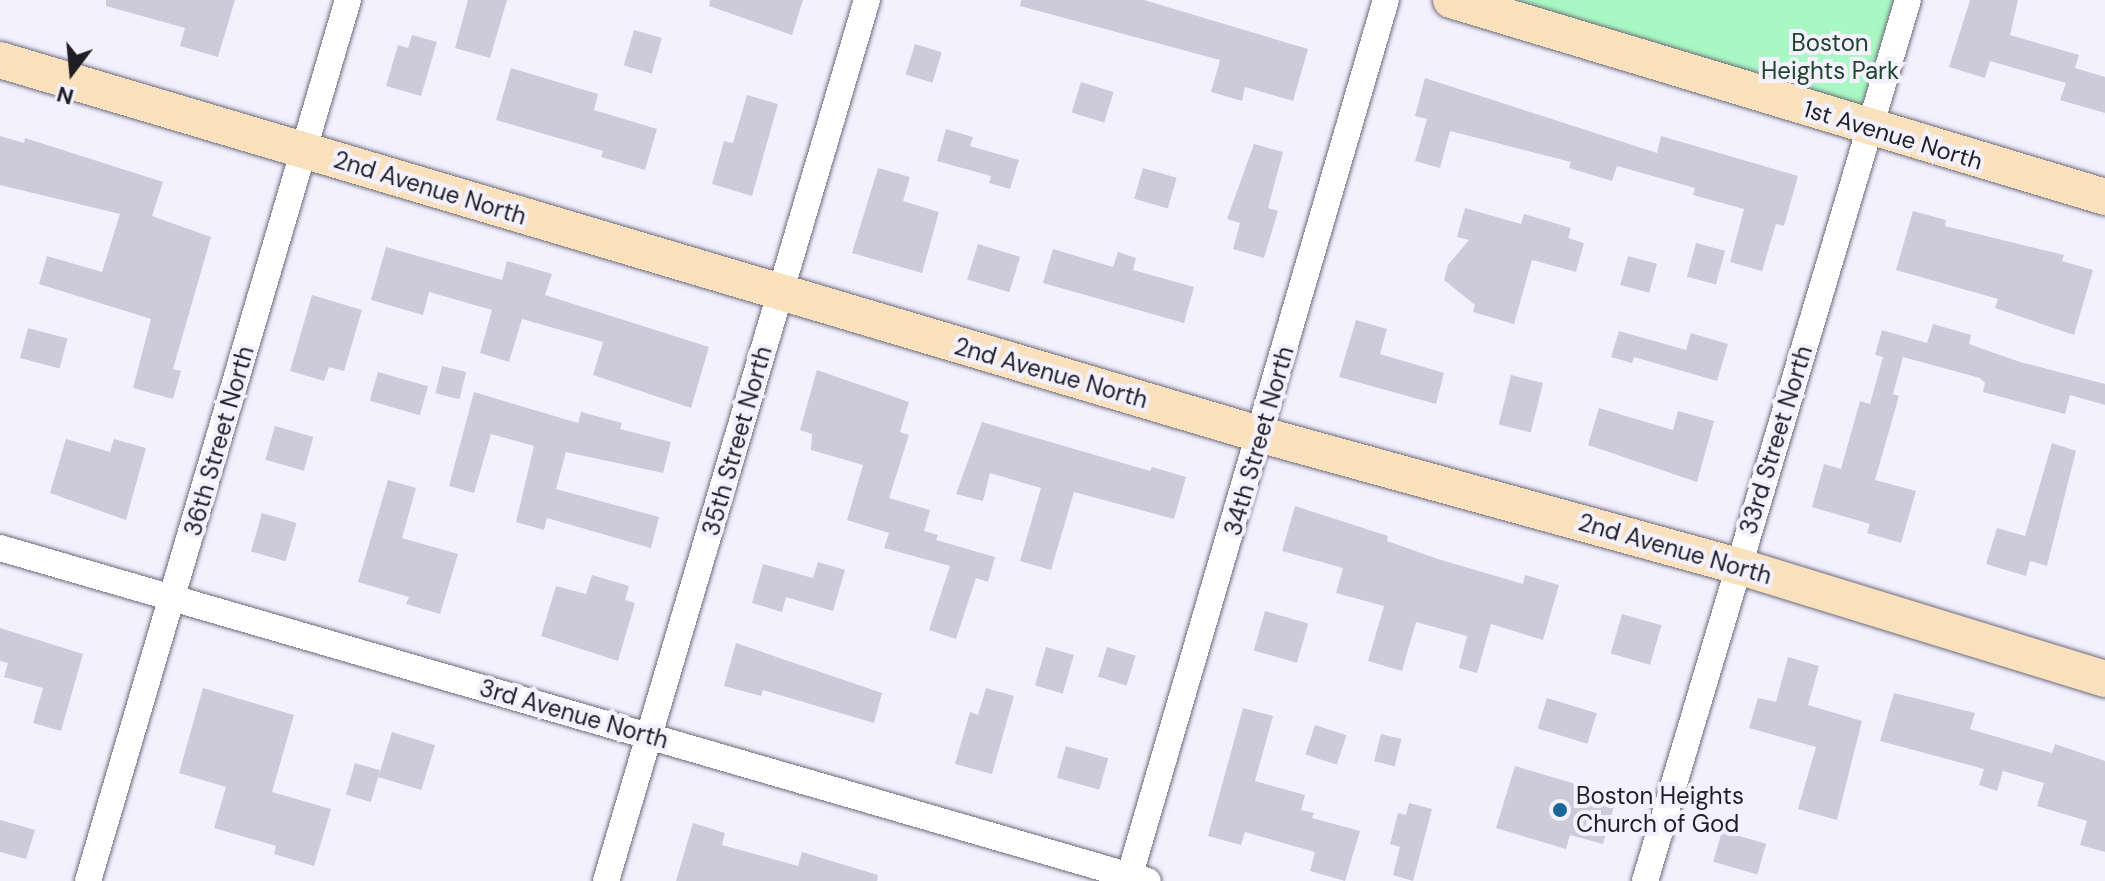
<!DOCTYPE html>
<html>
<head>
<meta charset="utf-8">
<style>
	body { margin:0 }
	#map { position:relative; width:2105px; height:881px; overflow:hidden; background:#f4f1ff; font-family:"DM Sans",sans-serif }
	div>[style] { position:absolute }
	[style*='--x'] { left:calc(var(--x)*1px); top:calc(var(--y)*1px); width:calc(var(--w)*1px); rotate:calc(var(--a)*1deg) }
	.green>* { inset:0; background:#a9f8c3 }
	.building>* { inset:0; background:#cdcada; transform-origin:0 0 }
	.roads { filter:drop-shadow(0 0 2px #6e6b7a) drop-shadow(0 0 2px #6e6b7a) }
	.street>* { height:26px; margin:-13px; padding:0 13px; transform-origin:13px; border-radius:13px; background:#fff }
	.secondary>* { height:36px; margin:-18px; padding:0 18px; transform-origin:18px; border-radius:18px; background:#fae1bd }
	.dots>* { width:22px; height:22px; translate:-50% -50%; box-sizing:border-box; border:4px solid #f4f1ff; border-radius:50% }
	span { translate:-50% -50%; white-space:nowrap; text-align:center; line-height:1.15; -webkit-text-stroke:8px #f4f1ff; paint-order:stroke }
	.park-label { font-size:24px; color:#1d452c }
	.street-label { font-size:24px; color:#1f1e24 }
	.poi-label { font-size:24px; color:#1f1e24 }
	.left { translate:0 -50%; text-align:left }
	.north { position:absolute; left:32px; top:32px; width:80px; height:80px; -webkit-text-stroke:6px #f4f1ff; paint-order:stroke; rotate:196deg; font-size:22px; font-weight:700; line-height:32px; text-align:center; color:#1f1e24 }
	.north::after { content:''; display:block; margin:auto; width:28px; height:36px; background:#1f1e24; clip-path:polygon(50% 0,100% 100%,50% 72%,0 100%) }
</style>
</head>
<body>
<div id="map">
	<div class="green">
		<i style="clip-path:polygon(1451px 0,1908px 0,1870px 129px)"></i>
	</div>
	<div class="building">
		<i style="clip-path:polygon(106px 0,235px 0,218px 57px,180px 46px,185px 28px,106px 6px)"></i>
		<i style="clip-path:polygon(468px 0,507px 0,490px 58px,455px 48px)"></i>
		<i style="clip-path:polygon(710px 0,803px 0,792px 35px,709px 6px)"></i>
		<i style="clip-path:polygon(1021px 0,1144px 0,1308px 49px,1293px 101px,1245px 87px,1242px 101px,1211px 92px,1220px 60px,1020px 6px)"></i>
		<i style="clip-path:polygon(1970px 0,2018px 0,2010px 35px,2079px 55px,2075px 68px,2105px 77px,2105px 113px,2060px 100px,2066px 83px,1990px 61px,1985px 78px,1949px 67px)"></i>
		<i style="left:634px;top:30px;width:29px;height:37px;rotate:16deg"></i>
		<i style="clip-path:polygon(412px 35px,437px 42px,421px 96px,386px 86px,398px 45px,408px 48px)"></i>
		<i style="left:915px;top:44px;width:28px;height:32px;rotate:17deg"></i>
		<i style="clip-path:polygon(511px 68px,598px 94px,594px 110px,657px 129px,645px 170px,601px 157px,603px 151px,496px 120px)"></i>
		<i style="clip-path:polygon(1425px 78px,1657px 153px,1661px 136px,1798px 176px,1784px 226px,1776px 224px,1762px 271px,1730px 262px,1744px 209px,1693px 195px,1695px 188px,1617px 166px,1612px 181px,1569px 168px,1571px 162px,1450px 131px,1440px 168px,1415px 161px,1427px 119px,1415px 116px)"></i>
		<i style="left:1081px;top:82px;width:34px;height:32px;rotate:17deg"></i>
		<i style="clip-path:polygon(747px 95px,778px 104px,752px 196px,712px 184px,724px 141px,733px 143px)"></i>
		<i style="clip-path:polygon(946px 129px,973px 137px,970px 146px,1019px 160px,1010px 189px,989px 183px,991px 176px,937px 161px)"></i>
		<i style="clip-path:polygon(0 136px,24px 143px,25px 138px,163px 182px,152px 216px,211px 237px,173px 369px,181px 371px,173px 399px,133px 388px,151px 319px,39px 284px,47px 256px,102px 272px,120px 214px,0 185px)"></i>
		<i style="clip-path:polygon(1254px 144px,1283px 152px,1268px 208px,1278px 211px,1264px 258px,1233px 249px,1240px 223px,1227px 219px)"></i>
		<i style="clip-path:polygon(878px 168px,910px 177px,903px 201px,939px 212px,922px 273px,852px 253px)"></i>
		<i style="left:1143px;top:168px;width:35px;height:32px;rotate:16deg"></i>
		<i style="clip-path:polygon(1465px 208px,1521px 224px,1524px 214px,1571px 228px,1568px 238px,1584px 243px,1576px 272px,1532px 260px,1514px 324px,1473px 312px,1475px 305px,1444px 280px,1448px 265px,1469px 240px,1457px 237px)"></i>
		<i style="clip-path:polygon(1913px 211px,1946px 220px,1945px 226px,2064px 255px,2062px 261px,2093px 270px,2074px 335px,1995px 308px,1998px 299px,1896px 270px)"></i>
		<i style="left:1696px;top:243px;width:30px;height:35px;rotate:15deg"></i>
		<i style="left:978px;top:244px;width:44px;height:37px;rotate:17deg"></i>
		<i style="clip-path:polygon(386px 247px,502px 280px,507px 261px,552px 274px,545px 295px,709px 347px,691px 408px,593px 375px,603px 342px,522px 319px,509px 362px,480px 353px,492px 310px,429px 292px,423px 315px,371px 300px)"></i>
		<i style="clip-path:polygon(1053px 249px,1113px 267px,1118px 252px,1136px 258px,1133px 270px,1194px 287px,1184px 323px,1043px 283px)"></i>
		<i style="left:1628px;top:256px;width:30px;height:30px;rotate:15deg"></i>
		<i style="clip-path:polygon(312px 295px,362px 310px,344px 371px,329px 367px,324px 381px,290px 371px)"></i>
		<i style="clip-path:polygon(1356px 320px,1387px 329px,1380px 354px,1444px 373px,1436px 404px,1339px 377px)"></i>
		<i style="clip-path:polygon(1933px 324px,1971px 335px,1969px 344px,2020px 362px,2105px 384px,2105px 405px,2070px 395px,2065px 414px,1983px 392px,1985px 383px,1980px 378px,1903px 357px,1893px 394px,1899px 396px,1875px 480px,1916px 491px,1901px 543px,1867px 533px,1870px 524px,1812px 507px,1824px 464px,1841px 469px,1860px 401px,1870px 404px,1883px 357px,1875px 355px,1882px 330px,1927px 343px)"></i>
		<i style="left:28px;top:328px;width:41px;height:31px;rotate:15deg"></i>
		<i style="clip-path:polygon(1619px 331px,1686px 350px,1691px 333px,1728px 344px,1717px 381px,1634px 357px,1632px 363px,1611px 357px)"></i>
		<i style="left:442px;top:366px;width:25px;height:28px;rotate:14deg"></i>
		<i style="clip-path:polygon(817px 370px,909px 402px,900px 432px,909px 435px,889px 498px,930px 510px,924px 531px,938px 535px,936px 540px,995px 557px,988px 582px,976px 578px,956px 639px,929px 630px,950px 566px,884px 548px,889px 533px,847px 520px,863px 465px,811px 450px,812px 434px,800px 430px)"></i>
		<i style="left:378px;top:372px;width:52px;height:30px;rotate:16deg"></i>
		<i style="left:1511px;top:375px;width:33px;height:51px;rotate:14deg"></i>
		<i style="clip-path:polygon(474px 392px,578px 423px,581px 412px,622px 423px,620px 429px,671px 442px,663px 473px,566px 452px,556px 489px,659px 517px,651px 548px,547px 518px,544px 530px,516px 522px,534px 446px,491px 434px,474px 493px,449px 486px)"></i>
		<i style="clip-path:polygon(1599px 408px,1673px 430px,1678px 411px,1714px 421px,1697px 482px,1588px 445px)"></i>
		<i style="clip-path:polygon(982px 422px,1150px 471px,1152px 467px,1186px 477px,1174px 519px,1074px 492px,1051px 570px,1020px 561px,1041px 488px,990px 473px,983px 501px,956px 494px)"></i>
		<i style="left:275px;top:426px;width:40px;height:35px;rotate:16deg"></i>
		<i style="clip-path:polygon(66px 439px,110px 452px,114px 439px,146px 448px,126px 520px,50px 493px)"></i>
		<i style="clip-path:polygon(2052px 443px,2076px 451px,2047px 566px,2030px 561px,2026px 576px,1986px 564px,1997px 528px,2025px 536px)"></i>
		<i style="clip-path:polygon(388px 480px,416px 488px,402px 538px,458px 554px,440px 614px,406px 604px,409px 597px,358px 582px)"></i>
		<i style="clip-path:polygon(1295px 506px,1388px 536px,1387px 541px,1438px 559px,1523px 584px,1525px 575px,1559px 585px,1543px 640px,1491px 624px,1477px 673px,1459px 668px,1467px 636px,1416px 622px,1402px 671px,1368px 661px,1384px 606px,1336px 593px,1343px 568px,1282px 551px)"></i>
		<i style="left:262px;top:513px;width:36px;height:40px;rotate:16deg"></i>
		<i style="clip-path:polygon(818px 562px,845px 570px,833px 611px,786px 597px,782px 612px,752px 603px,763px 564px,813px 578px)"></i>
		<i style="clip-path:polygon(592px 575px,629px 586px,625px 600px,635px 603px,618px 661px,541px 636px,556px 586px,586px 594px)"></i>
		<i style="left:1265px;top:611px;width:45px;height:41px;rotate:16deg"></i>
		<i style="left:1622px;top:614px;width:41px;height:41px;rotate:16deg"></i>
		<i style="clip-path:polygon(0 628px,83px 654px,61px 731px,33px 723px,43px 688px,4px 677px,8px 663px,0 661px)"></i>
		<i style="clip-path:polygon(736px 643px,882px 693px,874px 723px,763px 690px,761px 696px,724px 686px)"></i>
		<i style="left:1046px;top:647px;width:29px;height:40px;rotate:16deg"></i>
		<i style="left:1107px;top:647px;width:30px;height:31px;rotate:17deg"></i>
		<i style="clip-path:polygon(1788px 657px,1819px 666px,1808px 705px,1862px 721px,1837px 820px,1798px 809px,1816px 747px,1749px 728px,1758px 698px,1776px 702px)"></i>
		<i style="clip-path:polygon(203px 688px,294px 715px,272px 792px,331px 809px,314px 866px,274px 854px,276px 846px,214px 828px,226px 787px,179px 773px)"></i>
		<i style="clip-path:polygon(986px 688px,1014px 696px,992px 774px,955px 764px,970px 712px,978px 715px)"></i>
		<i style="clip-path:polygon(1894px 693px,1975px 713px,1970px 729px,2052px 753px,2055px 744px,2105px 761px,2105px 852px,2080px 845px,2087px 821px,2037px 806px,2044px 783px,2003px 771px,1997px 791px,1979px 785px,1984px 769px,1880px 741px)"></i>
		<i style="left:1547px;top:698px;width:52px;height:32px;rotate:17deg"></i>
		<i style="clip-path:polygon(1243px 708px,1273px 716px,1255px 781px,1305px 795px,1301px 810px,1314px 813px,1312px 818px,1360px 831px,1345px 881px,1310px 871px,1315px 852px,1245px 832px,1241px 845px,1208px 836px)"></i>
		<i style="left:1315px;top:725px;width:33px;height:31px;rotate:18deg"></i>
		<i style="left:392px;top:732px;width:45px;height:47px;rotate:17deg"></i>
		<i style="left:1381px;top:734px;width:21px;height:28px;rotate:14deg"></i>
		<i style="left:1066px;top:746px;width:44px;height:33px;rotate:16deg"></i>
		<i style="left:355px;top:763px;width:26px;height:33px;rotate:16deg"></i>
		<i style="clip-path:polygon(1515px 766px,1617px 796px,1603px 844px,1570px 835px,1566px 849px,1496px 828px)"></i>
		<i style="clip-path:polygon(1409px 803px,1432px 809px,1413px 881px,1393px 875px,1400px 847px,1390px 844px,1398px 813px,1406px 815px)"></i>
		<i style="clip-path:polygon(0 820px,35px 830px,26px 859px,0 852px)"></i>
		<i style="clip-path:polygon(693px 823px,725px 833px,722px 845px,798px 866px,802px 852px,878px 875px,877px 881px,676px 881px)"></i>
		<i style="left:1722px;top:831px;width:46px;height:32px;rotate:16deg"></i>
	</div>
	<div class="roads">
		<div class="street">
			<i style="--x:0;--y:548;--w:1195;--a:16.18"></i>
			<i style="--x:88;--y:881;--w:919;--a:-73.56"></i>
			<i style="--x:606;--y:881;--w:919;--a:-73.5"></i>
			<i style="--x:1128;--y:881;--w:918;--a:-73.68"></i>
			<i style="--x:1645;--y:881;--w:919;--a:-73.38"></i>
		</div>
		<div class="secondary">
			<i style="--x:1451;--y:0;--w:683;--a:16.76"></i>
			<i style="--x:0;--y:60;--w:1317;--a:16.55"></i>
			<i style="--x:1262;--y:435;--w:494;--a:15.4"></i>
			<i style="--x:1738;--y:566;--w:384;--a:17.1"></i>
		</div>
	</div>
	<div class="dots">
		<i style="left:1560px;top:810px;background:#1a679a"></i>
	</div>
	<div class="park-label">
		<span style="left:1830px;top:57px">Boston<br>Heights Park</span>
	</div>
	<div class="street-label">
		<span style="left:1893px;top:135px;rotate:17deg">1st Avenue North</span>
		<span style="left:430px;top:188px;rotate:17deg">2nd Avenue North</span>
		<span style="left:1051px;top:373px;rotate:16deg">2nd Avenue North</span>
		<span style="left:1776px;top:440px;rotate:-73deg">33rd Street North</span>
		<span style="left:219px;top:441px;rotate:-74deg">36th Street North</span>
		<span style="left:737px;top:441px;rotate:-74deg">35th Street North</span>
		<span style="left:1259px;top:441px;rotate:-74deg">34th Street North</span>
		<span style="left:1675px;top:549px;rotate:16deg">2nd Avenue North</span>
		<span style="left:574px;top:714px;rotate:16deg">3rd Avenue North</span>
	</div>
	<div class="poi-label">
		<span class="left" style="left:1576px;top:810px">Boston Heights<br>Church of God</span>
	</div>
	<div class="north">N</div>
</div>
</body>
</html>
